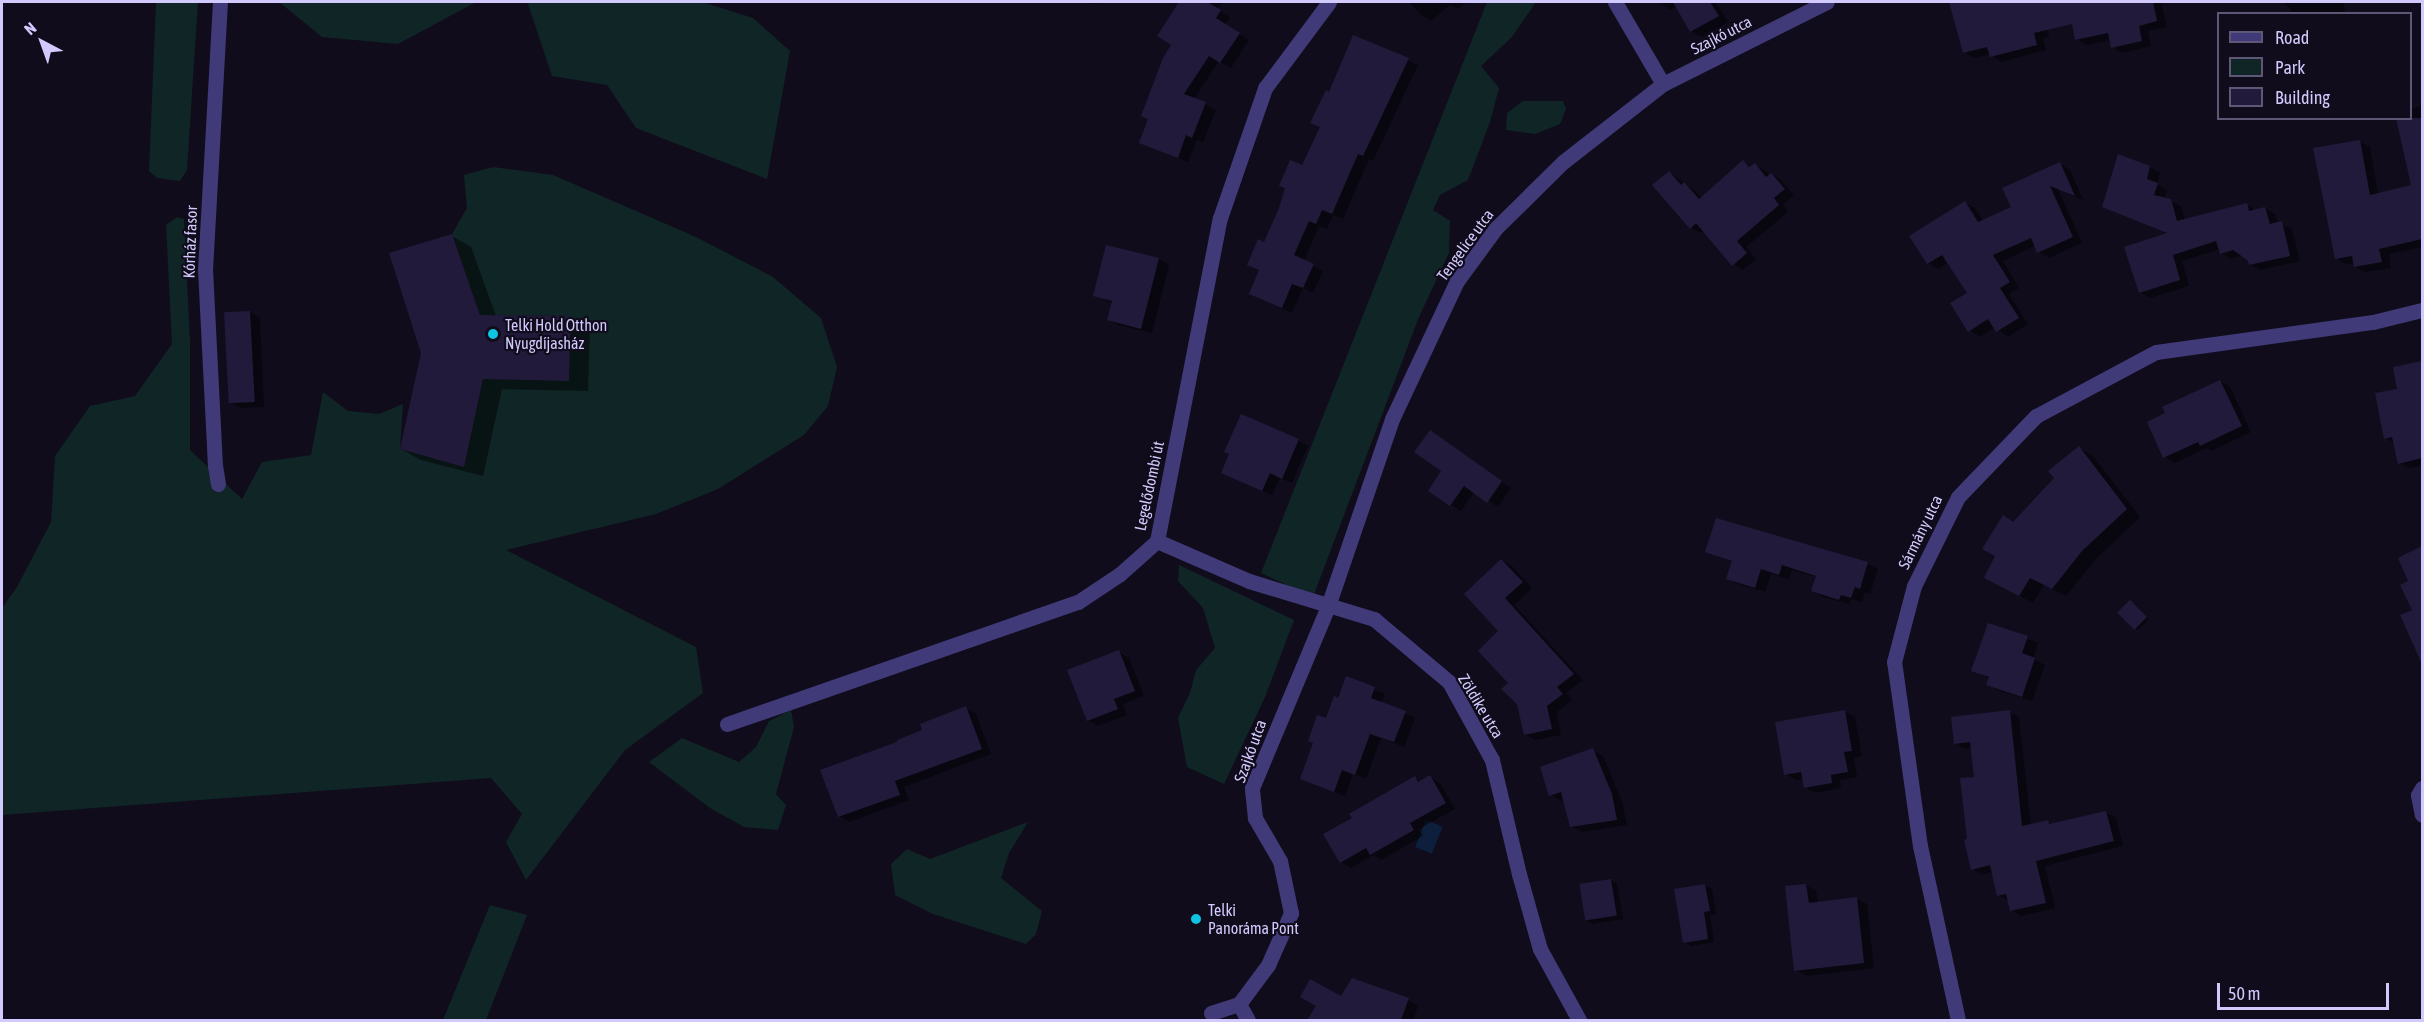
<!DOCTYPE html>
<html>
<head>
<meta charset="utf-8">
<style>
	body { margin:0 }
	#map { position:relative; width:2424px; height:1022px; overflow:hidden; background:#100c1c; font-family:"Asap Condensed",sans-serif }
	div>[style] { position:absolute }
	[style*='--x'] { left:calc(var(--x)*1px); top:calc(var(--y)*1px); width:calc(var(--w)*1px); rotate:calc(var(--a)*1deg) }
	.green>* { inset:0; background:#102525 }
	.water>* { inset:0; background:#0e1f3e; transform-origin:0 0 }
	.shadow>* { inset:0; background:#0007 }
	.building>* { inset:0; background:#221a3b; transform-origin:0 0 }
	.minor>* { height:15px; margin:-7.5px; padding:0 7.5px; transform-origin:7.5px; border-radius:7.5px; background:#403a78 }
	.dots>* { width:16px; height:16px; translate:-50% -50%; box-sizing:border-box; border:3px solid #100c1c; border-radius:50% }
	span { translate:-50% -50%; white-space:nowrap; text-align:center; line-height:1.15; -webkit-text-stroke:4.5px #100c1c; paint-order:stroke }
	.street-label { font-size:16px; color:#d2cafc }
	.poi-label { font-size:16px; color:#d2cafc }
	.left { translate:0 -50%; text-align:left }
	.frame { position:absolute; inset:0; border:3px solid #d2cafc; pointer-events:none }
	.legend { position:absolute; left:2217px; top:12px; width:195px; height:108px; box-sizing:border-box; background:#100c1c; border:2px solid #5e5876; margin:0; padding:8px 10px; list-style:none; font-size:18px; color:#d2cafc }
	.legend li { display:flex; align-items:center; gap:12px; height:30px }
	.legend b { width:30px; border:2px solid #5e5876 }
	.north { position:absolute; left:12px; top:12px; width:60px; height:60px; -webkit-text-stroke:4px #100c1c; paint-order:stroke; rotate:319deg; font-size:16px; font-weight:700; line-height:24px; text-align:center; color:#d2cafc }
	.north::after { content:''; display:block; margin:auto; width:21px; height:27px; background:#d2cafc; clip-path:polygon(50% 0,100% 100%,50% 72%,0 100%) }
	.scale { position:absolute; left:2217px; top:983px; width:172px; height:27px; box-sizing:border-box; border:3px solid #d2cafc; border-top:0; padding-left:8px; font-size:18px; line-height:21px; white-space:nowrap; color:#d2cafc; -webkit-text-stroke:4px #100c1c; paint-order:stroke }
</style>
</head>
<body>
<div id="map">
	<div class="green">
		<i style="clip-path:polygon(156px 2px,198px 2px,187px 170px,180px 181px,157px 178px,149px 171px)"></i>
		<i style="clip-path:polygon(279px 2px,476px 2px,398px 44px,322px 37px)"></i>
		<i style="clip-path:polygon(531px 2px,702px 2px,753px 18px,790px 51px,767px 179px,636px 128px,607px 85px,552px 76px,528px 4px)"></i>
		<i style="clip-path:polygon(1487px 2px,1536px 2px,1512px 37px,1481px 66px,1499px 88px,1490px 122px,1468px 180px,1440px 195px,1433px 210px,1450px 221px,1449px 253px,1419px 317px,1313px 597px,1261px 573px)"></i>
		<i style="clip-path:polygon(1523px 101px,1563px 101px,1566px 109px,1560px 124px,1535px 134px,1506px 130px,1507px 113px)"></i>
		<i style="clip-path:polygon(493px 167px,553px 175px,696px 237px,773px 277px,821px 318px,837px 367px,828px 406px,804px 435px,718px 489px,656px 514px,506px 550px,696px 647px,703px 693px,625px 750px,526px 880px,506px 842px,522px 814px,491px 778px,2px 815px,2px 608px,17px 587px,51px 522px,55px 456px,90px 406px,135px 396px,172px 344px,166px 225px,177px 217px,184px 219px,190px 341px,190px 450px,242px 499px,262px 462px,311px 455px,323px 392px,348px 411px,379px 414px,403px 404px,400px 449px,463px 466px,483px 379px,569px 379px,571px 316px,480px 315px,452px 234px,467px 208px,464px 175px)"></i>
		<i style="clip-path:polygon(1179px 565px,1294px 620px,1265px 697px,1224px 784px,1187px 767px,1178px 718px,1190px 693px,1196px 670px,1215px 648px,1203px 608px,1178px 581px)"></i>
		<i style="clip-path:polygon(791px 710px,794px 727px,776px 794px,786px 805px,778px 830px,744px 827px,710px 808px,649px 762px,682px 738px,739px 762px,756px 747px,769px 721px)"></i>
		<i style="clip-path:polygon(1028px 822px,1009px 853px,1001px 878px,1042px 911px,1036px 934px,1026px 944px,933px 914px,895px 895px,891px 864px,907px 849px,930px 859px)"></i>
		<i style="clip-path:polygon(490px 905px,527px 915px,486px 1020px,443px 1020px)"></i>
	</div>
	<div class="water">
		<i style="left:1426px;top:820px;width:18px;height:29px;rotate:22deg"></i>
	</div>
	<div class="shadow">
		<i style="clip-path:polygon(1087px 2px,1114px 2px,1091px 4px)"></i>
		<i style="clip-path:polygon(1180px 2px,1223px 2px,1217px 9px,1230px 17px,1225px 25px,1249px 40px,1231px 68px,1219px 61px,1194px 99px,1216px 110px,1203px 142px,1197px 140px,1188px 162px,1141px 142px,1173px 45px,1159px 35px)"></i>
		<i style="clip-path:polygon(1409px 2px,1467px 2px,1458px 9px,1450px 5px,1431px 21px,1421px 15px)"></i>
		<i style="clip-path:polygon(1658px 2px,1716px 2px,1728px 22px,1702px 37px,1691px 31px,1677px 6px,1670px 10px)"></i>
		<i style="clip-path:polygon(1956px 2px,2041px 2px,2049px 37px,2043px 38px,2046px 50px,2001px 62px,1990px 54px,1974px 58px,1964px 52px,1951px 3px)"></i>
		<i style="clip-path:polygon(2068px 2px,2161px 2px,2167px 27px,2148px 31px,2151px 46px,2122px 53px,2112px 47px,2111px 40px,2087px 45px,2076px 39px)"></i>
		<i style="clip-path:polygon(2282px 2px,2344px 2px,2345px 14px,2292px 14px,2291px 9px)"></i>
		<i style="clip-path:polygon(1354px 37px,1418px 65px,1373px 161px,1369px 159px,1343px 219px,1333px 215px,1327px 229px,1319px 226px,1304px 261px,1323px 271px,1313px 293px,1303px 288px,1292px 313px,1261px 299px,1261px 271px,1248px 264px,1265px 244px,1322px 128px,1330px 94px)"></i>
		<i style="clip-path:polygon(2422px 106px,2422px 247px,2389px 254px,2391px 268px,2365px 272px,2355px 266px,2354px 263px,2346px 264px,2336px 258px,2359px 141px,2370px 147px,2378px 195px,2413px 187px,2410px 109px)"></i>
		<i style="clip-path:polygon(1743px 162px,1752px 167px,1755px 165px,1781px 180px,1794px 195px,1783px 205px,1788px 212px,1746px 247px,1756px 259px,1743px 270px,1733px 264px,1704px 231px,1701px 233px,1691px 228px,1669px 172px,1694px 190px,1702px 198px)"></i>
		<i style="clip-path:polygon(2060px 164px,2070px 170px,2083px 200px,2058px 189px,2082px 243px,2049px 258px,2039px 252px,2036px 245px,2003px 261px,2019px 288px,2009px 294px,2028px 324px,2008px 337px,1995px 327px,1980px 337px,1970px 331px,1969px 293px,1949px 262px,1938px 269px,1928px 263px,1965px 203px,1975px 208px,1983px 221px,2013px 208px)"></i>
		<i style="clip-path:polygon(2150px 167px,2160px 173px,2157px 184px,2167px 190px,2164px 199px,2181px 206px,2185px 221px,2247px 205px,2257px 211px,2265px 208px,2275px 214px,2278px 224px,2292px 229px,2300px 261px,2260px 270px,2250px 264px,2243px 255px,2231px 259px,2221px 253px,2220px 249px,2182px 261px,2189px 286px,2150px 298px,2140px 292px,2168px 234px,2103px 206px)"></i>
		<i style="clip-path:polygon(452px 236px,471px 247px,496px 316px,570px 317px,590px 328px,588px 391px,502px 389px,483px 476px,421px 460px,401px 449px)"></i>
		<i style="clip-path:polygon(1107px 246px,1159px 259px,1169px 265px,1152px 333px,1118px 325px,1108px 319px,1112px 303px,1094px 295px)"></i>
		<i style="clip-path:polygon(250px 312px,260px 318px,264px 407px,241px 408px,231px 403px)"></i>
		<i style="clip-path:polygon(2422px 362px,2422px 466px,2409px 468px,2399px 463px,2395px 443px,2385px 438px,2399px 390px,2395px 368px)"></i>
		<i style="clip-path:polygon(2220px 381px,2230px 387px,2251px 432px,2211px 451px,2206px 448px,2175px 463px,2165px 457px,2167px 414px)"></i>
		<i style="clip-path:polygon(1440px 438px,1511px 488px,1498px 507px,1474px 492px,1461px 511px,1451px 505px,1443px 471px)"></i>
		<i style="clip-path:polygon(1298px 440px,1308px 446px,1292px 483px,1280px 478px,1272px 495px,1223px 473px)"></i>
		<i style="clip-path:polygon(2079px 448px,2093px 456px,2140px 517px,2096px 559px,2066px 596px,2044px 585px,2033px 603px,1999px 585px,2013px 523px,2056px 478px)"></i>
		<i style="clip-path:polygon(1717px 520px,1868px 564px,1878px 569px,1870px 594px,1865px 592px,1862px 602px,1851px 599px,1850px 604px,1823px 597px,1813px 591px,1817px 577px,1792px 570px,1789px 579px,1771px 574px,1765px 592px,1738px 584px,1728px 579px,1733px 562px,1707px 552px)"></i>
		<i style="clip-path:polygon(2422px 548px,2422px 651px,2416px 647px,2410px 582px,2400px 558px)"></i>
		<i style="clip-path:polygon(1502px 561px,1512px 566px,1532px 588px,1514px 605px,1583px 680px,1566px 693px,1572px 700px,1557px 712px,1561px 735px,1535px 740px,1525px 734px,1518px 704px,1510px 684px,1501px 631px)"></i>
		<i style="clip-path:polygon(2133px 603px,2149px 619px,2138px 630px,2135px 628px)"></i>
		<i style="clip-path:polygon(1988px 625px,2038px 643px,2033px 659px,2045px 665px,2032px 701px,1998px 690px,1988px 684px,1990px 679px,1972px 670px)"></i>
		<i style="clip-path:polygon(1119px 652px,1129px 658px,1144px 696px,1123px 704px,1127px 715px,1098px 726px,1088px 720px)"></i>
		<i style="clip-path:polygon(1346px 678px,1385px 694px,1381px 703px,1415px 718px,1404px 747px,1381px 738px,1366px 779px,1353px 774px,1345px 796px,1302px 778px)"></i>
		<i style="clip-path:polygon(966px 708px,976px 714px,991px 754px,904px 787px,909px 800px,849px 822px,839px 816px,899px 743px)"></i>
		<i style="clip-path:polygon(1844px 711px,1855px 717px,1862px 756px,1854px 758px,1857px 777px,1840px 780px,1841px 788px,1815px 793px,1805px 787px,1804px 779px,1796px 780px,1786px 774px)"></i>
		<i style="clip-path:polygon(2009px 712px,2019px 717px,2031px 826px,2048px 822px,2054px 825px,2106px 812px,2116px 818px,2123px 846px,2045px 866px,2055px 908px,2021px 916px,2012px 910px,2008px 901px,1999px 895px,1993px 872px,1982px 875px,1972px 869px,1968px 840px,1975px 778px,1972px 748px,1965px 749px,1955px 743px)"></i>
		<i style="clip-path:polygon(1592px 750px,1603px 756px,1622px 801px,1627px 825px,1582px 832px,1572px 826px,1565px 799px,1561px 801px,1551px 795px)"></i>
		<i style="clip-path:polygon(1430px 777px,1440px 783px,1455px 809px,1419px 829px,1423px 836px,1381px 860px,1373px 855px,1351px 868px,1341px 862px,1354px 818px,1415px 778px,1422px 782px)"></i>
		<i style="clip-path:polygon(1611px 880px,1617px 884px,1623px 919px,1592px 924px,1586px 920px)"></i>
		<i style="clip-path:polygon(1705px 885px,1712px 889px,1716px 914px,1710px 915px,1714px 942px,1691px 946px,1685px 942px)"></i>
		<i style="clip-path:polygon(1806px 885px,1816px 891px,1818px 903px,1857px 899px,1867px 904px,1874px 968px,1806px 976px,1796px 970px)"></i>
		<i style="clip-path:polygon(1341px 999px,1408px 1000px,1418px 1006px,1413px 1020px,1309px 1020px,1318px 1006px)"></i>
	</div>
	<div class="building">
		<i style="clip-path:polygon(1179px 2px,1207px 2px,1221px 10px,1216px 18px,1240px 33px,1220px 63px,1209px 56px,1184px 94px,1206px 102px,1192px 138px,1186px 135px,1178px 158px,1139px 143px,1148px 119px,1141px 116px,1163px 58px,1171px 45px,1157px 36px)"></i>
		<i style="clip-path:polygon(1673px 2px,1710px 2px,1719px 16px,1690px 32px)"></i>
		<i style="clip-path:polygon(1949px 2px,2153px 2px,2157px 21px,2139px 26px,2142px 41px,2111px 48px,2108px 33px,2075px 40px,2072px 24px,2034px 33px,2037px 45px,1990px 57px,1987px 47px,1963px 53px)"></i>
		<i style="clip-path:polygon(1353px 35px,1409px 58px,1363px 156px,1358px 154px,1332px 214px,1322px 210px,1316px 224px,1309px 221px,1294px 255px,1314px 264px,1303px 288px,1292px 284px,1282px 308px,1249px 294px,1259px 270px,1247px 265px,1258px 239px,1264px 242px,1279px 208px,1285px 188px,1279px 186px,1290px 160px,1302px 165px,1320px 127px,1310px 123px,1326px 90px,1329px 92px)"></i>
		<i style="clip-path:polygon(2396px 118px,2422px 118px,2422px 239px,2379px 249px,2382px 262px,2354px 267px,2352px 256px,2335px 259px,2313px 148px,2360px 140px,2370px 195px,2411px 185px)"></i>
		<i style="clip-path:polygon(2118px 154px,2150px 166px,2147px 179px,2158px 183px,2154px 195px,2171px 199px,2177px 221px,2247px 203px,2249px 211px,2265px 207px,2270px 224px,2282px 221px,2290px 256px,2249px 265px,2247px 260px,2233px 250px,2220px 254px,2216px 241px,2173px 255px,2180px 280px,2139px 293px,2124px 247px,2167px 233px,2102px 207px)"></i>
		<i style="clip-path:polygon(1743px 160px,1749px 167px,1755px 163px,1766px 177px,1771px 173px,1785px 189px,1774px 198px,1779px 205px,1737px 241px,1747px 253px,1732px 266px,1696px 223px,1690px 229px,1652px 185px,1669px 171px,1681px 185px,1684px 182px,1699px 199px)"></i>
		<i style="clip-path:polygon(2060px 162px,2075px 196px,2050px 186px,2073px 237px,2037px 253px,2031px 238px,1993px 255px,2010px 282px,2000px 288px,2019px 318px,1996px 332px,1988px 319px,1968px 332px,1950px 303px,1967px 293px,1942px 255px,1927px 264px,1909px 236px,1965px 201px,1978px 222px,2011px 207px,2002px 188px)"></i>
		<i style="clip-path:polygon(452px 234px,480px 315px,571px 316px,569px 381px,483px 379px,464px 467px,400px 449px,421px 353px,389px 253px)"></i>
		<i style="clip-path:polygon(1106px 245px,1159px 258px,1141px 329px,1107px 320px,1112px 301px,1093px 296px)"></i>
		<i style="left:250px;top:311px;width:91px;height:26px;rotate:87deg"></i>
		<i style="clip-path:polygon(2422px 361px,2422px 458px,2398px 464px,2392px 437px,2384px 439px,2375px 393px,2397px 389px,2393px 367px)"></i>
		<i style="clip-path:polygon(2220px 380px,2242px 426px,2200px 446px,2198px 442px,2163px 458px,2147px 422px,2165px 413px,2162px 407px)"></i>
		<i style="clip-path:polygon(1241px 414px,1299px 439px,1282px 479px,1270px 473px,1262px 491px,1221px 473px,1229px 454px,1224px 452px)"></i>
		<i style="clip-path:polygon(1430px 430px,1502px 481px,1487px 503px,1464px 486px,1450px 506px,1428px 491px,1441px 471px,1414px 452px)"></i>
		<i style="clip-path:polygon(2079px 446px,2127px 509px,2082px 551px,2052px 589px,2030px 578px,2019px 596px,1984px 578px,1995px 556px,1982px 549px,2003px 515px,2013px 522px,2054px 478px,2048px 471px)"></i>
		<i style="clip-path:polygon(1716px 518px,1868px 562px,1860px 589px,1855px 587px,1851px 598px,1841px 595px,1839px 600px,1811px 591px,1816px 576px,1782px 565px,1779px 575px,1761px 569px,1755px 588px,1726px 579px,1732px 561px,1705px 552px)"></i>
		<i style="clip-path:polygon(2422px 546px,2422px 664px,2400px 615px,2412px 610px,2400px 585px,2408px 581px,2398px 558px)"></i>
		<i style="clip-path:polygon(1501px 559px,1523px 582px,1505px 598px,1574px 674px,1557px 687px,1563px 694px,1547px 706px,1552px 729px,1524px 735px,1517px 704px,1501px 689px,1508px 683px,1478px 651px,1498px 631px,1464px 594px)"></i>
		<i style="left:2130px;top:600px;width:24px;height:18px;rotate:45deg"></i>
		<i style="clip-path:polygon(1988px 623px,2028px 636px,2022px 653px,2035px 658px,2022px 697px,1986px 685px,1989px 677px,1971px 671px)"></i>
		<i style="clip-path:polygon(1119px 650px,1135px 691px,1114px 699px,1118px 709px,1087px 721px,1067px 670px)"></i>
		<i style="clip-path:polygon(1346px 676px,1375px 687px,1371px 698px,1406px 711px,1394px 742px,1370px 734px,1355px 775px,1342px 770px,1334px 792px,1300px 779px,1313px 743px,1308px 741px,1317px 715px,1326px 718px,1334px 696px,1338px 698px)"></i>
		<i style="clip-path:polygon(966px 706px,982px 749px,895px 781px,900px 795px,838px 817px,820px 770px,897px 742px,897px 740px,922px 730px,920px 724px)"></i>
		<i style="clip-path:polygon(1845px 710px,1852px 751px,1844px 752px,1848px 772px,1831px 775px,1832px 783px,1804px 788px,1801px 772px,1784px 775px,1775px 722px)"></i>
		<i style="clip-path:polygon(2010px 710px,2022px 826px,2048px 820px,2049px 824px,2106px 811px,2114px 841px,2036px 861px,2046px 903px,2010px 911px,2006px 894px,1997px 896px,1990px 865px,1971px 870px,1964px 840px,1967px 839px,1960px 778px,1974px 777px,1970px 742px,1954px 744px,1951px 717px)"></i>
		<i style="clip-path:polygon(1593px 748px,1612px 794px,1617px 820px,1570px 827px,1561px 792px,1549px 796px,1540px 767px)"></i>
		<i style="clip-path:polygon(1430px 775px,1446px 803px,1410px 823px,1414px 830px,1370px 855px,1366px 848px,1340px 863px,1323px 834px,1352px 818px,1349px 814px,1415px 776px,1418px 782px)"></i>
		<i style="left:1611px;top:879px;width:37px;height:32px;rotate:81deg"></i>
		<i style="clip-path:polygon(1705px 884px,1710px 911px,1704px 912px,1708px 939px,1683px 943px,1674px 889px)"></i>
		<i style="clip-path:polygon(1806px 884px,1809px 903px,1857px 897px,1864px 963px,1794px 971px,1785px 886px)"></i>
		<i style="clip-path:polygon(1352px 978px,1409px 998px,1401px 1020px,1307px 1020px,1316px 1006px,1300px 997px,1310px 979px,1341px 996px)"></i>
	</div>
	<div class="minor">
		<i style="--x:1615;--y:2;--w:95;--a:59.7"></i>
		<i style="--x:218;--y:484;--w:18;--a:-99"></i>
		<i style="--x:215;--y:466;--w:196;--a:-92.9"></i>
		<i style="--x:205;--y:270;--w:268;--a:-86.8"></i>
		<i style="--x:1157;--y:541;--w:100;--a:23.5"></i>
		<i style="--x:1249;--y:581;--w:131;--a:16.9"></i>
		<i style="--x:1374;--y:619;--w:98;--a:40"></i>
		<i style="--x:1449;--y:682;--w:89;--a:61.1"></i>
		<i style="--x:1492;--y:760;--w:117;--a:76.7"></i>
		<i style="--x:1519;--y:874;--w:78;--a:74.4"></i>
		<i style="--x:1540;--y:949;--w:81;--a:61.2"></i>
		<i style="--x:727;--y:724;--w:372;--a:-19.2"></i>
		<i style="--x:1078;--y:602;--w:50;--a:-33.7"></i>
		<i style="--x:1120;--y:574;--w:50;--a:-41.7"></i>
		<i style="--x:1157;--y:541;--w:329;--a:-79"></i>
		<i style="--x:1220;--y:218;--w:138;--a:-70.9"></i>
		<i style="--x:1265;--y:88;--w:107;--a:-53.3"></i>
		<i style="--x:2422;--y:788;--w:8;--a:120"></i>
		<i style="--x:2418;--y:795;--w:20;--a:79"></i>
		<i style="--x:1239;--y:1004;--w:18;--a:61"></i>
		<i style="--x:1211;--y:1013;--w:29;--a:-18"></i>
		<i style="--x:1239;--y:1004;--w:49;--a:-53.4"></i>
		<i style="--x:1268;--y:965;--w:57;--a:-66.1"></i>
		<i style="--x:1291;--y:913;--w:53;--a:-101.9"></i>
		<i style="--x:1280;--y:861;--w:50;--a:-120.2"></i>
		<i style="--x:1255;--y:818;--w:30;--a:-96"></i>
		<i style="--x:1252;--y:788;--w:197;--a:-67.3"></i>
		<i style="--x:1328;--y:606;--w:198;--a:-71.1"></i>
		<i style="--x:1392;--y:419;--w:153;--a:-64.8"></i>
		<i style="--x:1457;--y:281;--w:66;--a:-53.7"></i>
		<i style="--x:1496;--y:228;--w:94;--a:-44.6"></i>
		<i style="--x:1563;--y:162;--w:127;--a:-38"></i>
		<i style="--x:1663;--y:84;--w:183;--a:-26.6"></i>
		<i style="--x:1958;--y:1020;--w:178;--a:-102.3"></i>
		<i style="--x:1920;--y:846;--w:186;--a:-98"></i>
		<i style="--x:1894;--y:662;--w:79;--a:-75.3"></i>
		<i style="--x:1914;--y:586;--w:99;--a:-63.7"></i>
		<i style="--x:1958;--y:497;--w:112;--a:-46.1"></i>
		<i style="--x:2036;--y:416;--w:136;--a:-28.1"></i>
		<i style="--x:2156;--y:352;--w:219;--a:-7.9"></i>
		<i style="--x:2373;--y:322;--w:50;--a:-13.8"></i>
	</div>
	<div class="dots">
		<i style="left:493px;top:334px;background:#0fc4e3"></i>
		<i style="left:1196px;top:919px;background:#0fc4e3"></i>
	</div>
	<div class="street-label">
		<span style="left:1721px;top:35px;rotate:-27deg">Szajkó utca</span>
		<span style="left:190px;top:242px;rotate:-88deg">Kórház fasor</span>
		<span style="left:1465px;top:245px;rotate:-54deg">Tengelice utca</span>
		<span style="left:1149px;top:486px;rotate:-78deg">Legelődombi út</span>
		<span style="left:1920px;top:532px;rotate:-64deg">Sármány utca</span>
		<span style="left:1481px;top:706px;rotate:59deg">Zöldike utca</span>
		<span style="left:1250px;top:751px;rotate:-70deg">Szajkó utca</span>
	</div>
	<div class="poi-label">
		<span class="left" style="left:505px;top:334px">Telki Hold Otthon<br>Nyugdíjasház</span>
		<span class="left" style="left:1208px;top:919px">Telki<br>Panoráma Pont</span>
	</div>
	<div class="frame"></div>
	<ul class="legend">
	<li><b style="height:8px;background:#403a78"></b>Road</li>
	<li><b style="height:16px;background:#102525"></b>Park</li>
	<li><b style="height:16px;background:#221a3b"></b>Building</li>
	</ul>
	<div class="north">N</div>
	<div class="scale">50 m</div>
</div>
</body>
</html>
